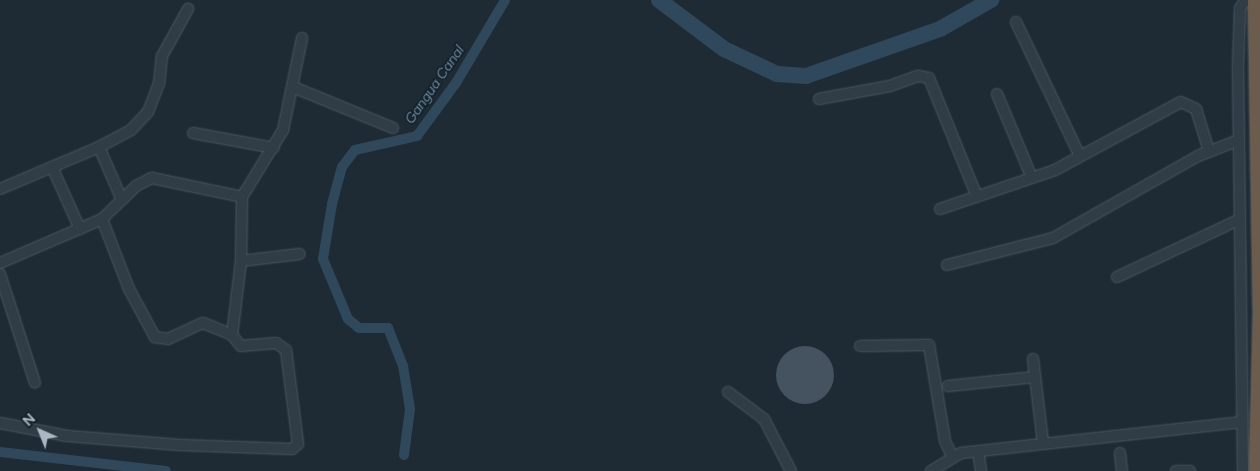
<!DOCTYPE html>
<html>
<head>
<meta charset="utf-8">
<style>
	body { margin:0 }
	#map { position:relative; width:1260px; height:471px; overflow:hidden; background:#1e2b35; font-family:Figtree,sans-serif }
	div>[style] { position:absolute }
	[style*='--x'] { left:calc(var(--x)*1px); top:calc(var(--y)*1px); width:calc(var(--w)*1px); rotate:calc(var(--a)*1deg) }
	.canal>* { height:10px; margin:-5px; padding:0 5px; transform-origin:5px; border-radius:5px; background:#2f485b }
	.river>* { height:16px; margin:-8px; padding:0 8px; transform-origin:8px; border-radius:8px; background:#2f485b }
	.building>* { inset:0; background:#44535f }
	.round { border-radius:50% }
	.roads { filter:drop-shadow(0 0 1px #4c5861) drop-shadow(0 0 1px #4c5861) }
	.minor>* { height:10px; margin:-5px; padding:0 5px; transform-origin:5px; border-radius:5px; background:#313d46 }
	.highway>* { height:14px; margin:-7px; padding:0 7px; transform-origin:7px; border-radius:7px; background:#6c5c4e }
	span { translate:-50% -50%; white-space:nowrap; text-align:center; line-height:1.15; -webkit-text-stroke:4px #17222a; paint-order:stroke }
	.water-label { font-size:14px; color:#6a8ea9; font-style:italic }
	.north { position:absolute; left:15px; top:406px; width:50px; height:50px; -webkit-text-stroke:4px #17222a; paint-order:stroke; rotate:316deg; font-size:14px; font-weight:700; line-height:20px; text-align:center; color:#aab8c3 }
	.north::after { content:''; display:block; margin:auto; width:18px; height:22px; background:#aab8c3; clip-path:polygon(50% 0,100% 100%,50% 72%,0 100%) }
</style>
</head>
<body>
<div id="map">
	<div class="canal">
		<i style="--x:0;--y:452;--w:167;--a:6.5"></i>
		<i style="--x:404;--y:455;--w:46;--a:-82.6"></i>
		<i style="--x:410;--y:409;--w:44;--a:-99.2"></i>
		<i style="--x:403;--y:366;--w:41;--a:-111.5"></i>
		<i style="--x:388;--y:328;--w:29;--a:180"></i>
		<i style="--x:359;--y:328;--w:14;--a:-141"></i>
		<i style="--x:348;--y:319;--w:65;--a:-112.6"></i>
		<i style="--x:323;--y:259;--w:56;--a:-80.7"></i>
		<i style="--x:332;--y:204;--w:38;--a:-75"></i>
		<i style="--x:342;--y:167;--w:21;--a:-53"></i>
		<i style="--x:355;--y:150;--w:64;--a:-12.7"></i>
		<i style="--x:417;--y:136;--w:66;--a:-53.7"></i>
		<i style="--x:456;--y:83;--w:96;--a:-59.4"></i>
	</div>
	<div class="river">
		<i style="--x:659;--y:0;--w:81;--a:37"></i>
		<i style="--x:724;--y:49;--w:59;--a:25.3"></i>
		<i style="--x:777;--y:74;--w:29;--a:4"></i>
		<i style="--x:806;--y:76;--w:142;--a:-19.3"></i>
		<i style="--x:940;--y:29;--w:59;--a:-29.6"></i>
	</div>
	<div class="building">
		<i class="round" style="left:776px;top:346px;width:58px;height:58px"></i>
	</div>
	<div class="roads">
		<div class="minor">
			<i style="--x:1016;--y:22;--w:148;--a:64.5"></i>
			<i style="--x:293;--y:87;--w:108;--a:22.3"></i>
			<i style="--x:997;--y:94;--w:91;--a:67.4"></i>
			<i style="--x:819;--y:99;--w:72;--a:-10.4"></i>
			<i style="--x:890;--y:86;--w:30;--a:-20"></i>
			<i style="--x:918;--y:76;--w:11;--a:10"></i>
			<i style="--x:929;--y:78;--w:128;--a:68"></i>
			<i style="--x:193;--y:133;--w:82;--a:10.5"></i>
			<i style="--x:52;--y:167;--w:68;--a:65.7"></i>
			<i style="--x:0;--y:189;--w:108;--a:-23"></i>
			<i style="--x:242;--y:197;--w:79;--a:-58.5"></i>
			<i style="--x:283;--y:130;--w:94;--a:-78.3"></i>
			<i style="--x:122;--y:200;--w:58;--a:-113.5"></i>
			<i style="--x:99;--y:147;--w:36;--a:-28"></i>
			<i style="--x:131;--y:130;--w:25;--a:-47"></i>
			<i style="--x:148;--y:112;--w:30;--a:-69"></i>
			<i style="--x:159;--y:84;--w:28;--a:-84"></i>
			<i style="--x:162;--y:56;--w:54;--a:-61"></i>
			<i style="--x:940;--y:209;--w:121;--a:-18.7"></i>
			<i style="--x:1055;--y:170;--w:143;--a:-28.4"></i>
			<i style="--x:1181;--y:102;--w:17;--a:25"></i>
			<i style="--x:1196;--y:109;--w:44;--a:72.8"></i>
			<i style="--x:102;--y:219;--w:75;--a:68.9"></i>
			<i style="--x:129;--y:289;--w:55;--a:61.6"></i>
			<i style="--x:155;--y:337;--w:13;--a:9"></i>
			<i style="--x:168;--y:339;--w:38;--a:-25"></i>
			<i style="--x:203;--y:323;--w:31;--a:22"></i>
			<i style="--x:241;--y:261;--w:59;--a:-6.8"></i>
			<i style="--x:0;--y:263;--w:111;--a:-23.3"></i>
			<i style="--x:102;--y:219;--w:47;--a:-44.1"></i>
			<i style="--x:136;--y:186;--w:18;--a:-27"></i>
			<i style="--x:152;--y:178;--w:92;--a:11.9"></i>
			<i style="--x:242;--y:197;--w:64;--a:90.9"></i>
			<i style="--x:241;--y:261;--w:75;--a:96.9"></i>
			<i style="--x:232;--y:335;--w:14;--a:51"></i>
			<i style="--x:241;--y:346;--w:35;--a:-5"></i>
			<i style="--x:276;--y:343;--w:12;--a:35"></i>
			<i style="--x:286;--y:350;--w:95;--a:82.7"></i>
			<i style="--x:298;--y:444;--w:8;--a:140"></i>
			<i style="--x:292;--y:449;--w:112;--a:-178"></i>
			<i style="--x:180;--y:445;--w:113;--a:-175.4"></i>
			<i style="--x:67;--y:436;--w:68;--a:-169"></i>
			<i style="--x:947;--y:265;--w:109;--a:-14.3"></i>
			<i style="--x:1053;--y:238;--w:167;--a:-29.5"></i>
			<i style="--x:1198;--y:156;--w:44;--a:-21.3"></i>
			<i style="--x:0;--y:274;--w:114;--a:72.2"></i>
			<i style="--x:1117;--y:277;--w:134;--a:-25.2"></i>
			<i style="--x:860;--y:346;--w:69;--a:-0.8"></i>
			<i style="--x:929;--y:345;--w:97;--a:80.5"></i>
			<i style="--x:945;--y:441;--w:17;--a:65"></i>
			<i style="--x:1033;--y:359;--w:85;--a:83.2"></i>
			<i style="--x:948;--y:386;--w:87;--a:-5.9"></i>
			<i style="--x:728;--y:392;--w:45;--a:36.9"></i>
			<i style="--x:764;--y:419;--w:59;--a:62.6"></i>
			<i style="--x:978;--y:451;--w:20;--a:81"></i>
			<i style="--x:1120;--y:453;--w:18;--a:84"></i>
			<i style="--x:931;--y:471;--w:35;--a:-31"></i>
			<i style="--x:961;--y:453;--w:281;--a:-6.3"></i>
			<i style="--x:1176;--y:471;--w:14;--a:0"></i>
			<i style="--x:1243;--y:471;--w:404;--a:-90.7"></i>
			<i style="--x:1238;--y:67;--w:59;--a:-88.1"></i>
			<i style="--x:1240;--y:8;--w:10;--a:-53"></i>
		</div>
		<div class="highway">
			<i style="--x:1255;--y:0;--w:312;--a:89.1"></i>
			<i style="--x:1260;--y:312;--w:159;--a:91.4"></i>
		</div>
	</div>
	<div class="water-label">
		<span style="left:435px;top:85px;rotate:-55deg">Gangua Canal</span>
	</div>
	<div class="north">N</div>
</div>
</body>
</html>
